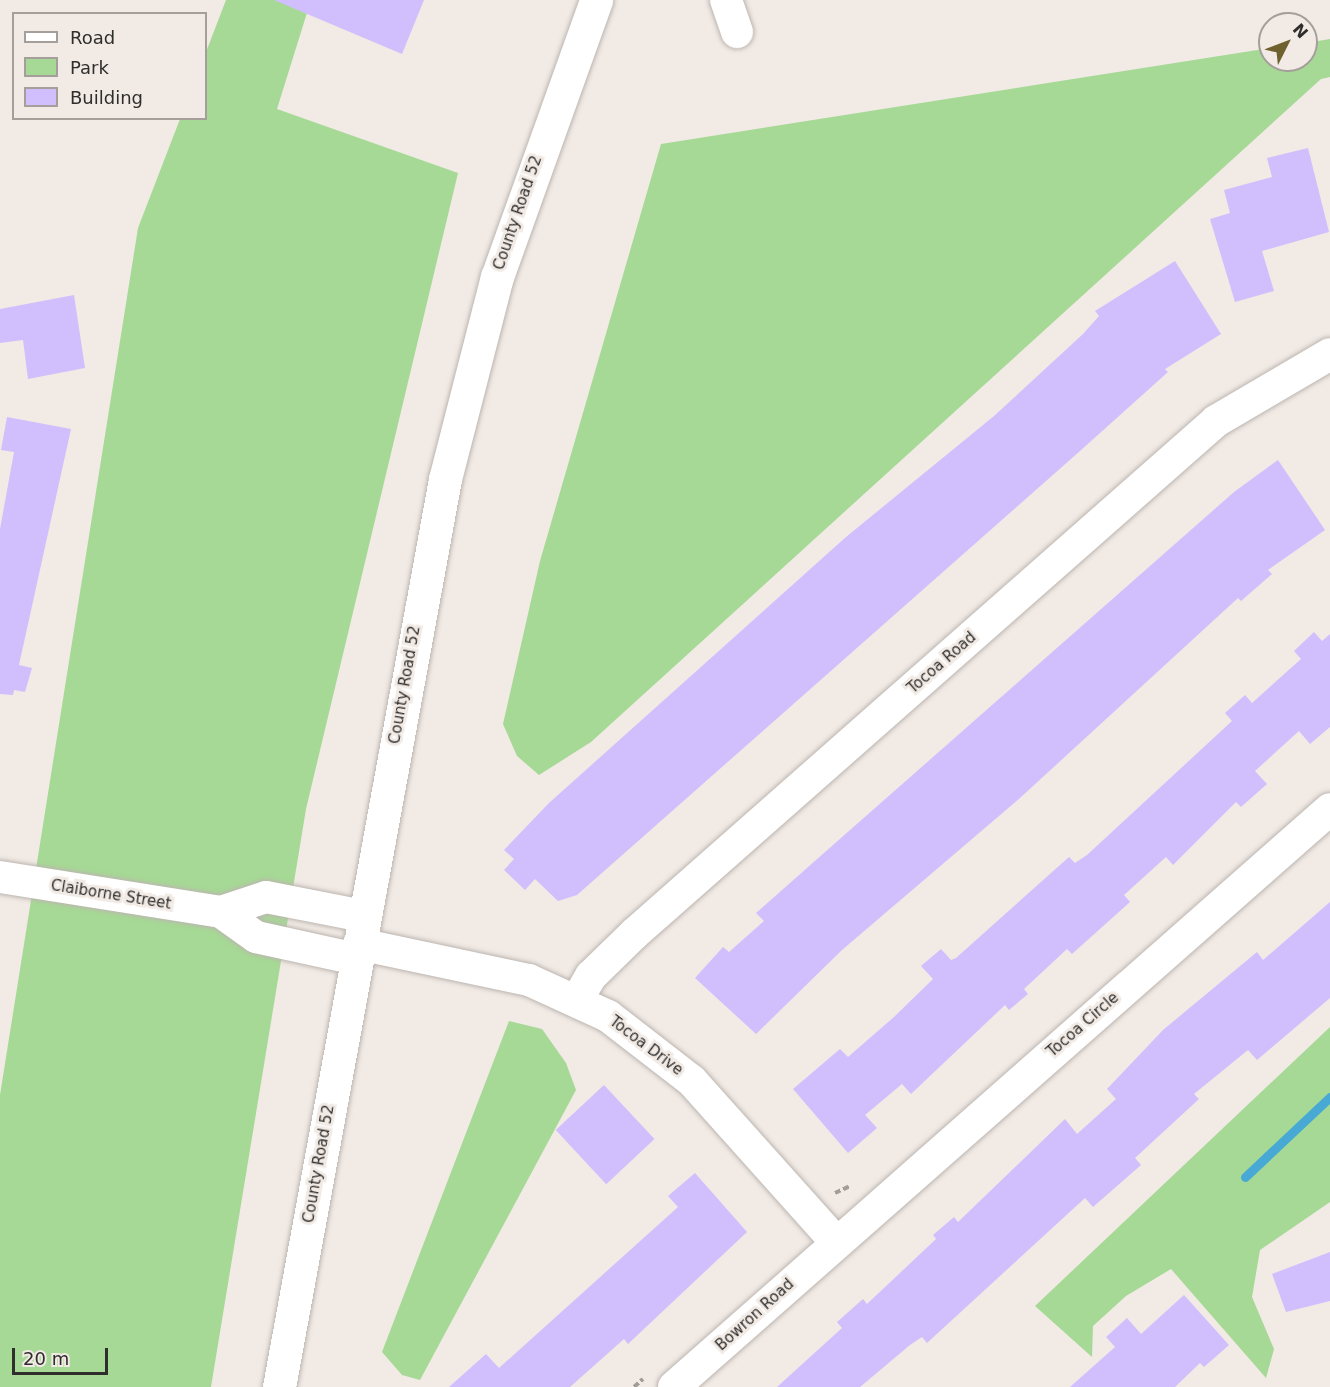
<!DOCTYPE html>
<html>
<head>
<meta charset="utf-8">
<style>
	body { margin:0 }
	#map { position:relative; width:1330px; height:1387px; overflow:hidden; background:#f1eae5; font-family:"DejaVu Sans",sans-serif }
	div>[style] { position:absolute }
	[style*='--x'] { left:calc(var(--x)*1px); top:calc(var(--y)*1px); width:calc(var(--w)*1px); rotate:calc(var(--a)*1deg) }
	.green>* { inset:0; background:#a6d995 }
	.stream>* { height:9px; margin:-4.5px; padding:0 4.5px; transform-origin:4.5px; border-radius:4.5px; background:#48a9d5 }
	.building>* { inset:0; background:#d1bffd; transform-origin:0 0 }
	.path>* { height:4px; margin-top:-2px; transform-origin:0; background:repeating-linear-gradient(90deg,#a19d99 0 6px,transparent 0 9px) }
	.roads { filter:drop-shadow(0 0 2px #bcb5b0) drop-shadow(0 0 2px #bcb5b0) }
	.minor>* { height:32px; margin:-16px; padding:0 16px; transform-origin:16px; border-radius:16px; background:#fff }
	.major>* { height:33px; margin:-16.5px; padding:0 16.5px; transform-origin:16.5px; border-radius:16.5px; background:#fff }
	span { translate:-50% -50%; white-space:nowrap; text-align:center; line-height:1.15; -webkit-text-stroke:6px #f1eae5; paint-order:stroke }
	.street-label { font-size:15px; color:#302e2c }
	.legend { position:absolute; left:12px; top:12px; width:195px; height:108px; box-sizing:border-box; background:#f1eae5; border:2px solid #a49f9b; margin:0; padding:8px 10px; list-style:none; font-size:18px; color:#302e2c }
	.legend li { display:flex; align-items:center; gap:12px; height:30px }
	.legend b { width:30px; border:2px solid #a49f9b }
	.north { position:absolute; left:1258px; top:12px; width:60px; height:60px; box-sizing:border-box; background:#f1eae5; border:2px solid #a49f9b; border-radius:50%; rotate:48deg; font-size:16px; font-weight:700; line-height:24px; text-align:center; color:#302e2c }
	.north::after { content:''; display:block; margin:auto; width:21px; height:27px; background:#6e612e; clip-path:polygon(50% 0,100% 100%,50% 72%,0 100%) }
	.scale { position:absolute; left:12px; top:1348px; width:96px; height:27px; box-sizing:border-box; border:3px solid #302e2c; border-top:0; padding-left:8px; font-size:18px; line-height:21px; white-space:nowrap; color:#302e2c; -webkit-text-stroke:4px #f1eae5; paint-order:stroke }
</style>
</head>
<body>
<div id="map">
	<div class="green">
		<i style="clip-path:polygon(226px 0,311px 0,277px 109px,458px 173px,306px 809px,211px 1387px,0 1387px,0 1095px,138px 228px,180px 119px,206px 118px,206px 52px)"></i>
		<i style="clip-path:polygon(1330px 39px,1330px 77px,1321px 79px,591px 742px,539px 775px,517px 756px,503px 724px,540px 561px,661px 144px,1270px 48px,1270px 60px,1306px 60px,1306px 43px)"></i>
		<i style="clip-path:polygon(509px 1021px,542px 1029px,566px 1063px,576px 1090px,420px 1380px,402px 1375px,382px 1352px)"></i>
		<i style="clip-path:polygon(1330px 1027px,1330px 1202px,1260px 1250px,1252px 1297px,1274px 1349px,1266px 1378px,1171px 1269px,1126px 1296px,1093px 1326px,1092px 1357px,1035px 1306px)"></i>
	</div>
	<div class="stream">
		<i style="--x:1245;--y:1177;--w:117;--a:-43.3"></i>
	</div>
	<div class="building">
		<i style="clip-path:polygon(274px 0,424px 0,402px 54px)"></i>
		<i style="clip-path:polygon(1308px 148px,1329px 232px,1262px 251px,1274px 291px,1235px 302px,1210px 219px,1230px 213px,1224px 190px,1272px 177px,1267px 158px)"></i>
		<i style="clip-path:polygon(1175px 261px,1221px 334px,1165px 369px,1168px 372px,1080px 451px,577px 895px,558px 901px,535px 879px,525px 890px,504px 870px,514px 859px,504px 850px,549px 803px,846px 537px,994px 416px,1083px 334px,1099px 316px,1095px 311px)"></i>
		<i style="clip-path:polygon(74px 295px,85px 368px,28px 379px,23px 340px,0 343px,0 309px)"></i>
		<i style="clip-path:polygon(7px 417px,71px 429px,19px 665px,32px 668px,25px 692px,14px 690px,13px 695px,0 694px,0 529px,14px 452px,1px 450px)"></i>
		<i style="clip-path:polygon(1278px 460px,1325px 530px,1268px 570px,1272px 574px,1241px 601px,1238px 598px,1020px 798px,842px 950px,756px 1034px,695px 978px,723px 947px,729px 952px,764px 921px,756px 913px,816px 860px,1234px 492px)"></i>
		<i style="clip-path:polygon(1314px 632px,1322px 641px,1330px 634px,1330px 727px,1310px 744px,1299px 731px,1255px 771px,1267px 784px,1241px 807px,1236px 802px,1173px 865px,1166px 857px,1124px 895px,1130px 902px,1072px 954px,1067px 949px,1024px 989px,1028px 994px,1009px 1010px,1005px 1005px,911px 1094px,902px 1084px,865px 1115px,877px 1128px,848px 1153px,793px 1089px,840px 1049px,848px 1057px,894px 1017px,933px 979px,921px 966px,941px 949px,951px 960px,956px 958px,1069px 857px,1075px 863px,1087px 855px,1232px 721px,1225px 713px,1245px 695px,1252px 703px,1301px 659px,1294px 651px)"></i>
		<i style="clip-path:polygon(1330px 902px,1330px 998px,1257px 1060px,1248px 1050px,1194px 1094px,1199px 1099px,1135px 1158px,1141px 1165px,1093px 1207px,1085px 1198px,927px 1343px,922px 1337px,910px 1345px,860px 1387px,777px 1387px,842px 1328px,837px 1322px,863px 1299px,867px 1304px,936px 1239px,933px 1235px,954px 1217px,958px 1222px,1065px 1119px,1077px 1134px,1116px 1099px,1107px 1089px,1163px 1030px,1257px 952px,1263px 960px)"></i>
		<i style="left:604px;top:1085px;width:74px;height:66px;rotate:47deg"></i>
		<i style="clip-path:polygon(695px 1173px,747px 1232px,628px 1344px,624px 1339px,570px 1387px,449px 1387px,486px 1354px,499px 1368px,678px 1207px,668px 1196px)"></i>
		<i style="clip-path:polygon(1330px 1252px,1330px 1301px,1286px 1312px,1272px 1274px)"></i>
		<i style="clip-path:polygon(1184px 1295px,1229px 1345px,1204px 1367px,1200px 1363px,1175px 1387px,1070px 1387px,1115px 1347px,1106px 1337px,1127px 1318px,1141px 1334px)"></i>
	</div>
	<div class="path">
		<i style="--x:835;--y:1193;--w:17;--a:-25"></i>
		<i style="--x:634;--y:1387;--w:12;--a:-42"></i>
	</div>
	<div class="roads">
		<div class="minor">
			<i style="--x:726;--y:0;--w:34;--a:71"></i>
			<i style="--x:0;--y:877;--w:224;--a:9"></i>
			<i style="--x:221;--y:912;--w:47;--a:-18.4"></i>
			<i style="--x:266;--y:897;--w:99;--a:11.1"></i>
			<i style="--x:221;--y:912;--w:43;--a:35.5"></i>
			<i style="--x:256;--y:937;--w:102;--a:12.4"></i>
			<i style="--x:359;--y:944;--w:174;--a:12"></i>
			<i style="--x:529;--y:980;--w:87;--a:24.5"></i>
			<i style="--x:608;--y:1016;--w:106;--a:37.7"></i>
			<i style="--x:692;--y:1081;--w:216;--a:48.2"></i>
			<i style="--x:577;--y:1000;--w:28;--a:-60"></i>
			<i style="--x:591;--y:976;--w:60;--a:-44.3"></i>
			<i style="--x:634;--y:934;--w:776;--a:-41.39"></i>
			<i style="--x:1216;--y:421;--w:132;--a:-30.4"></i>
			<i style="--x:674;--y:1387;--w:874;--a:-41.38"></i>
		</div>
		<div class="major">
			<i style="--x:279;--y:1387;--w:923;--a:-79.64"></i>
			<i style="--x:445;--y:479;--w:209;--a:-75.6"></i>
			<i style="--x:497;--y:277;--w:294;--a:-70.3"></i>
		</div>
	</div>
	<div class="street-label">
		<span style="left:518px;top:213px;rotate:-71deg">County Road 52</span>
		<span style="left:942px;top:663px;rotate:-41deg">Tocoa Road</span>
		<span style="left:405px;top:685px;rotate:-80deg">County Road 52</span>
		<span style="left:111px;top:895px;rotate:9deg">Claiborne Street</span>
		<span style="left:1083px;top:1025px;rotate:-41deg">Tocoa Circle</span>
		<span style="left:646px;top:1046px;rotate:37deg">Tocoa Drive</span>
		<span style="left:319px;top:1164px;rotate:-80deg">County Road 52</span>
		<span style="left:755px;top:1315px;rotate:-42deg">Bowron Road</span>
	</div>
	<ul class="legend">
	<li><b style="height:8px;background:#fff"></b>Road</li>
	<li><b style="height:16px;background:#a6d995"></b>Park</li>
	<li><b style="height:16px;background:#d1bffd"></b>Building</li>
	</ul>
	<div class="north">N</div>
	<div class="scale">20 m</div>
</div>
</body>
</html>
